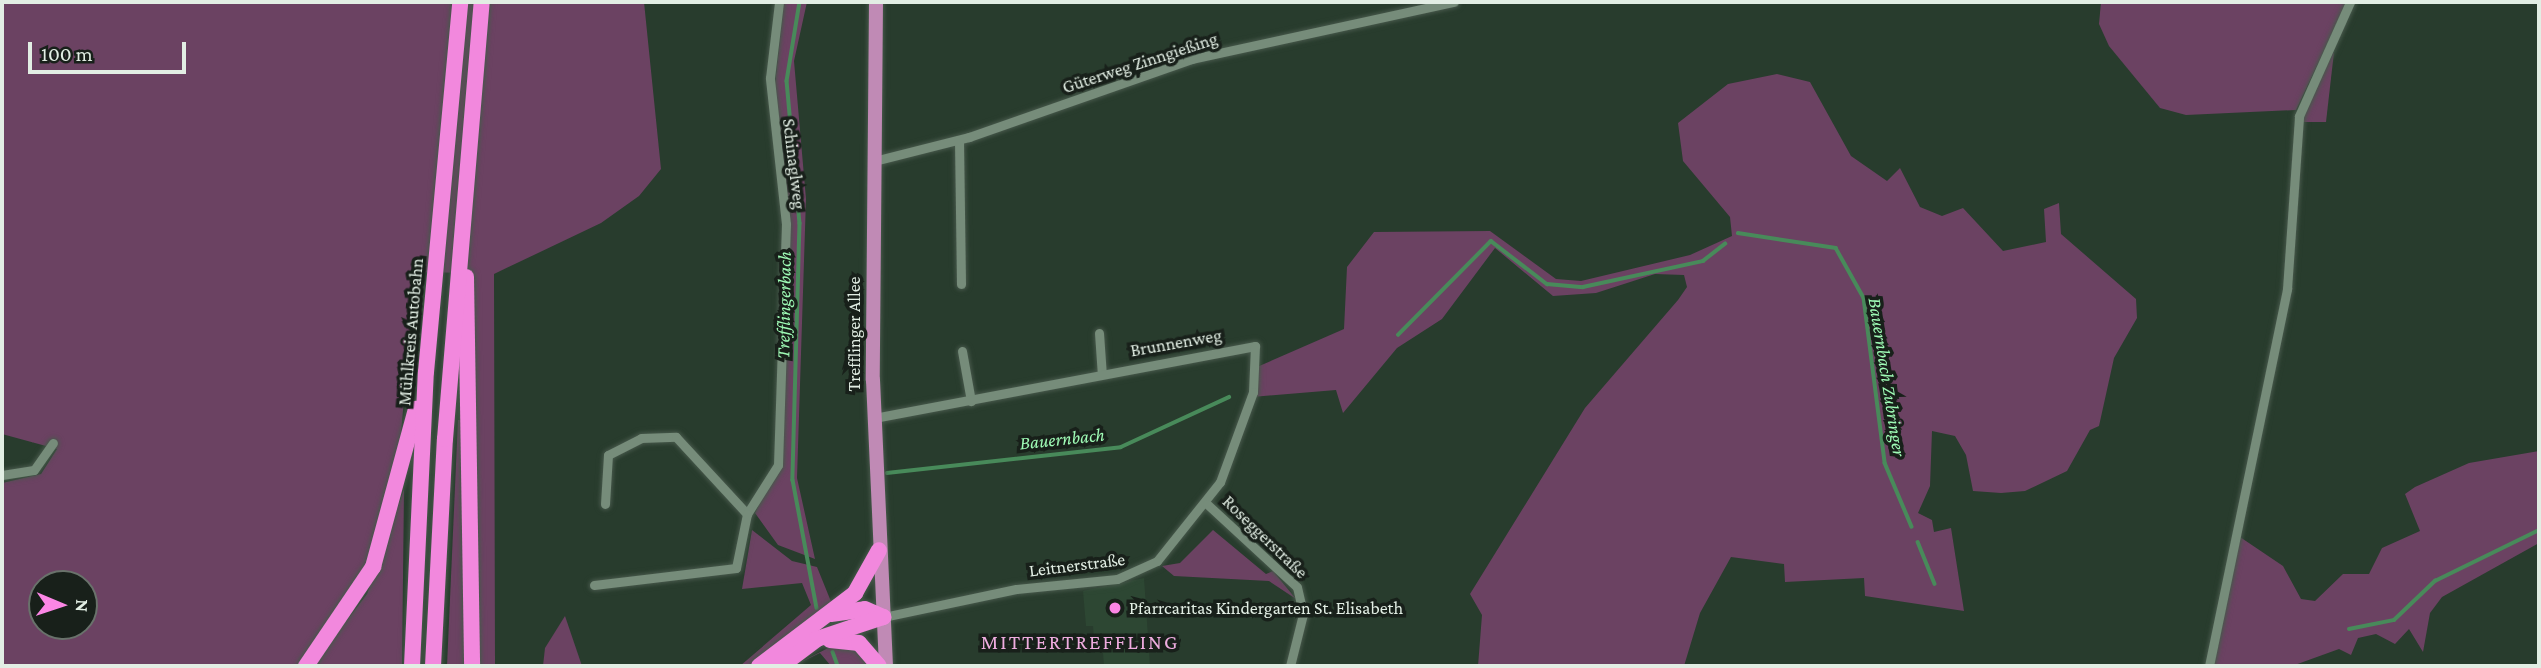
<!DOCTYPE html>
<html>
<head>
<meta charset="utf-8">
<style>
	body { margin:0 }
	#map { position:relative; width:2541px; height:668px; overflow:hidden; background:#283c2d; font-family:"Crimson Pro",serif }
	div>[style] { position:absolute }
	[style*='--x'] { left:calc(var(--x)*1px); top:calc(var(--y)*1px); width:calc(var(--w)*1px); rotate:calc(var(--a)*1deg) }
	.built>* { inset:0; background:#2d4733 }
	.green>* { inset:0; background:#6b4262 }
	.stream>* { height:3.5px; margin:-1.75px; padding:0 1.75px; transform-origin:1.75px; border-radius:1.75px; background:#488a5a }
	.roads { filter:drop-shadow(0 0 2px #47584b) drop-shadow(0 0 2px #47584b) }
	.street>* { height:9px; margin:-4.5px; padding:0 4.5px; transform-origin:4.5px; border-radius:4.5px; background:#768c7a }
	.primary>* { height:14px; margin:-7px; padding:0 7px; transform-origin:7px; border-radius:7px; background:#c08ab5 }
	.highway>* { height:16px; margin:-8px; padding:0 8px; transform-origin:8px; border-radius:8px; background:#f288dd }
	.dots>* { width:19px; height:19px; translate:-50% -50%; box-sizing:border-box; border:4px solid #18201a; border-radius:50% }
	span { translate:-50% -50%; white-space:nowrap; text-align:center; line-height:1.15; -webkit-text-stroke:7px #18201a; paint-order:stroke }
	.street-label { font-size:18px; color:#e2eee4 }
	.poi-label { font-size:18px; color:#e2eee4 }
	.left { translate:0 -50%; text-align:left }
	.water-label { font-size:19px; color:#9ffcb6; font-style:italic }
	.quarter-label { font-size:21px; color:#eeacdf; letter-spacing:2px }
	.frame { position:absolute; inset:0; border:4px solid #e2eee4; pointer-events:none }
	.north { position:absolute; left:28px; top:570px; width:70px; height:70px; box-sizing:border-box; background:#18201a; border:2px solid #69726b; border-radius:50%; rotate:92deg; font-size:19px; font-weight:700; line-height:28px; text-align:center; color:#e2eee4 }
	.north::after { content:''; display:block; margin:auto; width:24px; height:32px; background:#fb86e5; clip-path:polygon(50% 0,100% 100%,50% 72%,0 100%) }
	.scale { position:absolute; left:28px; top:42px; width:158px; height:32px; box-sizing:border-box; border:4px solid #e2eee4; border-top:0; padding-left:9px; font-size:21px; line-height:24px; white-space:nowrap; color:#e2eee4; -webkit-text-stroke:5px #18201a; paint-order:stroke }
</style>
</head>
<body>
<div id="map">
	<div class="built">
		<i style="clip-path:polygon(1144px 578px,1150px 666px,1104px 666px,1103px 653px,1095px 653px,1093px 626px,1086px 626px,1083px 591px)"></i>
	</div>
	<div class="green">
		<i style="clip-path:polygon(evenodd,2px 2px,644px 2px,661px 169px,639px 196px,601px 223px,494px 274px,495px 666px,478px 666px,473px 273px,415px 272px,400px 445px,366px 570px,298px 666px,2px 666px,2px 483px,41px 474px,57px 449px,2px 434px,2px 2px,42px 584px,84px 584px,84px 626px,42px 626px,42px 584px)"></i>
		<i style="clip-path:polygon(784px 2px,807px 2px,794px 61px,806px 199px,797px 478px,815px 559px,778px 545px,755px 513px,783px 453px,789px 236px,774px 93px)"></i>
		<i style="clip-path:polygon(2101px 2px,2347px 2px,2296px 110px,2186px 115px,2160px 108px,2109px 46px,2099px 24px)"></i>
		<i style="clip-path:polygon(2334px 52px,2326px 122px,2303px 122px,2309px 98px)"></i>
		<i style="clip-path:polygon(1777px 74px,1810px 82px,1851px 156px,1887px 181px,1900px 168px,1920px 207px,1942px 216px,1963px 208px,2003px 251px,2046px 242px,2044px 209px,2059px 203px,2061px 234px,2136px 299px,2137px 318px,2114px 358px,2099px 426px,2090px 430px,2067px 471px,2025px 491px,2001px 493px,1973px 491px,1966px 455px,1955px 436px,1932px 431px,1930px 486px,1918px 513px,1932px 520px,1934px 532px,1951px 528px,1964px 611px,1865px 596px,1864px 578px,1785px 582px,1784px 564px,1731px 557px,1700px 613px,1684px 666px,1478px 666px,1482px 615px,1470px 594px,1585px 408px,1678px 300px,1687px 287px,1684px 275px,1655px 274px,1596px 293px,1553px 296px,1495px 248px,1442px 319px,1397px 348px,1343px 413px,1336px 390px,1252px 397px,1257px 367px,1344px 329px,1347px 267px,1374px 232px,1490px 231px,1556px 279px,1581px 281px,1690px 255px,1732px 236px,1730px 217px,1683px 161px,1678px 123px,1728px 84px)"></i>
		<i style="clip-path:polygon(458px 420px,463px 420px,468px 666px,447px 666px)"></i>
		<i style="clip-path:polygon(2539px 451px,2539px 543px,2442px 597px,2430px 613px,2423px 652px,2409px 629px,2395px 644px,2376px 634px,2358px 638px,2351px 655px,2339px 649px,2292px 666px,2214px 666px,2240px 537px,2283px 566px,2301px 599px,2315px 601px,2343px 574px,2369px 574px,2382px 548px,2420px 531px,2405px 494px,2415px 487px,2469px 463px)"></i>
		<i style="clip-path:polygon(404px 489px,402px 666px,312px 666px,367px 594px)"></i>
		<i style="clip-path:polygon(752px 530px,792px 561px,817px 567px,832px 604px,753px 666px,740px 666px,811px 605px,802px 583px,742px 589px)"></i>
		<i style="clip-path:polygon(1213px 530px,1266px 574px,1273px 571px,1296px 599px,1269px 581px,1174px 576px,1162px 566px,1180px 563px)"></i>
		<i style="clip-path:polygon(565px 616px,582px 666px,543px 666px,545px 648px)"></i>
		<i style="clip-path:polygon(834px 645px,850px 645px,873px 666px,831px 666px,820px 653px,793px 666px)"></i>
	</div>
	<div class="stream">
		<i style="--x:800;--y:2;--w:80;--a:99.3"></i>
		<i style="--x:787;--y:81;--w:143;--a:84.8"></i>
		<i style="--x:800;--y:223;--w:257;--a:91.6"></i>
		<i style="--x:793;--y:480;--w:130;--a:79.4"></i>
		<i style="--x:1738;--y:233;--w:99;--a:8.7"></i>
		<i style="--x:1836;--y:248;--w:57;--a:60.8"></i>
		<i style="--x:1864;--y:298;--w:166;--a:82.7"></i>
		<i style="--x:1885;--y:463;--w:69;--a:67.1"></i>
		<i style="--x:1398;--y:335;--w:132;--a:-45.3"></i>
		<i style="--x:1491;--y:241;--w:71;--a:37.5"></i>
		<i style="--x:1547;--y:284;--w:36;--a:5"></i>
		<i style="--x:1583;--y:287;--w:123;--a:-12.2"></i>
		<i style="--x:1703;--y:261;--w:28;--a:-38"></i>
		<i style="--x:887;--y:473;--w:235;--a:-6.3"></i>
		<i style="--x:1121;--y:447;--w:119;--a:-24.8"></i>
		<i style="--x:1918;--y:542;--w:45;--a:68"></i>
		<i style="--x:2349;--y:629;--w:46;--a:-11.3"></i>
		<i style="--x:2394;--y:620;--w:57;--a:-43.6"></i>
		<i style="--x:2435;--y:581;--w:116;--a:-26.1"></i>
		<i style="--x:833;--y:652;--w:15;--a:70"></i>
	</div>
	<div class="roads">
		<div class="street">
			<i style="--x:959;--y:140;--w:144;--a:89.2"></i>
			<i style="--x:874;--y:161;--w:98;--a:-14.2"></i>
			<i style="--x:969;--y:137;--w:236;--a:-19.3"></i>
			<i style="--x:1192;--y:59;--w:268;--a:-12.3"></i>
			<i style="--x:1099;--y:333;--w:39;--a:86"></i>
			<i style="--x:962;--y:351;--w:51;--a:79.8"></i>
			<i style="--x:874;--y:418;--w:388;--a:-10.7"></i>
			<i style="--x:1255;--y:346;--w:46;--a:92.5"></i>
			<i style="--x:1253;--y:392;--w:96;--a:110.1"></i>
			<i style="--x:1220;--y:482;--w:101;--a:128.6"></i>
			<i style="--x:1157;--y:561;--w:44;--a:155.8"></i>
			<i style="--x:1117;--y:579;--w:101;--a:174.3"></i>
			<i style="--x:1016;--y:589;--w:136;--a:168.1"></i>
			<i style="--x:2;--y:475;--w:32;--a:-9"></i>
			<i style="--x:34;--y:470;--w:33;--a:-55"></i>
			<i style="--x:605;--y:504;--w:49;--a:-86.5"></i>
			<i style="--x:608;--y:455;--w:37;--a:-27"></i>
			<i style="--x:641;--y:438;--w:35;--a:-2"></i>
			<i style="--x:676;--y:437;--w:105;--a:47.3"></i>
			<i style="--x:747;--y:514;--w:58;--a:-57.7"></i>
			<i style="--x:778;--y:465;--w:241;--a:-88.1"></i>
			<i style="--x:786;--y:224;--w:147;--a:-96.3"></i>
			<i style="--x:770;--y:78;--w:77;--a:-83.2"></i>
			<i style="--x:1207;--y:504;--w:122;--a:42.7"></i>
			<i style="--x:1297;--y:587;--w:28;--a:77"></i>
			<i style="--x:1303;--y:614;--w:54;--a:104"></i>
			<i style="--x:594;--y:585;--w:143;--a:-6.8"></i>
			<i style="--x:736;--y:568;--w:55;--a:-78.5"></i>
			<i style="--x:2209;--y:666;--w:385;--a:-78.3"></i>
			<i style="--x:2287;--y:289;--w:173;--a:-86"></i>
			<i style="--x:2299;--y:116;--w:125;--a:-65.9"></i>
		</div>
		<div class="primary">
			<i style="--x:876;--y:2;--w:378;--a:90.5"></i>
			<i style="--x:873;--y:380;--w:286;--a:87.4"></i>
		</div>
		<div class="highway">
			<i style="--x:466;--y:277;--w:389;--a:89.1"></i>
			<i style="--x:831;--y:614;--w:34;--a:-8"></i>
			<i style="--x:865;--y:609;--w:20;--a:24"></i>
			<i style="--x:830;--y:640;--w:29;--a:6"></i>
			<i style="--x:859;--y:643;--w:30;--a:49"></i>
			<i style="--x:306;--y:666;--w:120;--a:-55.9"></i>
			<i style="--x:373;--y:567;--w:164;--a:-74.8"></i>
			<i style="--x:412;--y:666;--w:294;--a:-87.3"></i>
			<i style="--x:426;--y:372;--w:372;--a:-84.7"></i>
			<i style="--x:433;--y:666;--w:227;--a:-87"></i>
			<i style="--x:445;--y:439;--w:439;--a:-85.2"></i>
			<i style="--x:759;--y:666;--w:121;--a:-37.2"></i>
			<i style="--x:855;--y:593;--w:49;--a:-60.8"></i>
			<i style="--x:781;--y:666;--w:45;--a:-36.9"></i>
			<i style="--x:817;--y:639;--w:70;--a:-18.4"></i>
		</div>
	</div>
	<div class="dots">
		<i style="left:1115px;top:608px;background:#fb86e5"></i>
	</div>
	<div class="street-label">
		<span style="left:1140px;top:63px;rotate:-18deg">Güterweg Zinngießing</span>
		<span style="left:794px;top:164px;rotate:83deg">Schinaglweg</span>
		<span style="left:411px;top:332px;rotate:-85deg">Mühlkreis Autobahn</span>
		<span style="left:854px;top:334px;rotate:-90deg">Trefflinger Allee</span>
		<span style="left:1176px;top:343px;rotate:-10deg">Brunnenweg</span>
		<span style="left:1265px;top:537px;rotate:44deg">Roseggerstraße</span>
		<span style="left:1077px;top:565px;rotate:-7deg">Leitnerstraße</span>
	</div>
	<div class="poi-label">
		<span class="left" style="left:1129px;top:608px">Pfarrcaritas Kindergarten St. Elisabeth</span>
	</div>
	<div class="water-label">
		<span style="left:784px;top:305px;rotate:-89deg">Trefflingerbach</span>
		<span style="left:1887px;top:377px;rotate:81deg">Bauernbach Zubringer</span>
		<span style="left:1062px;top:439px;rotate:-6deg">Bauernbach</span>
	</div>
	<div class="quarter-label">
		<span style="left:1080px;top:642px">MITTERTREFFLING</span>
	</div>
	<div class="frame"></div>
	<div class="north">N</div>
	<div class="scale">100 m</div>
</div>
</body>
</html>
